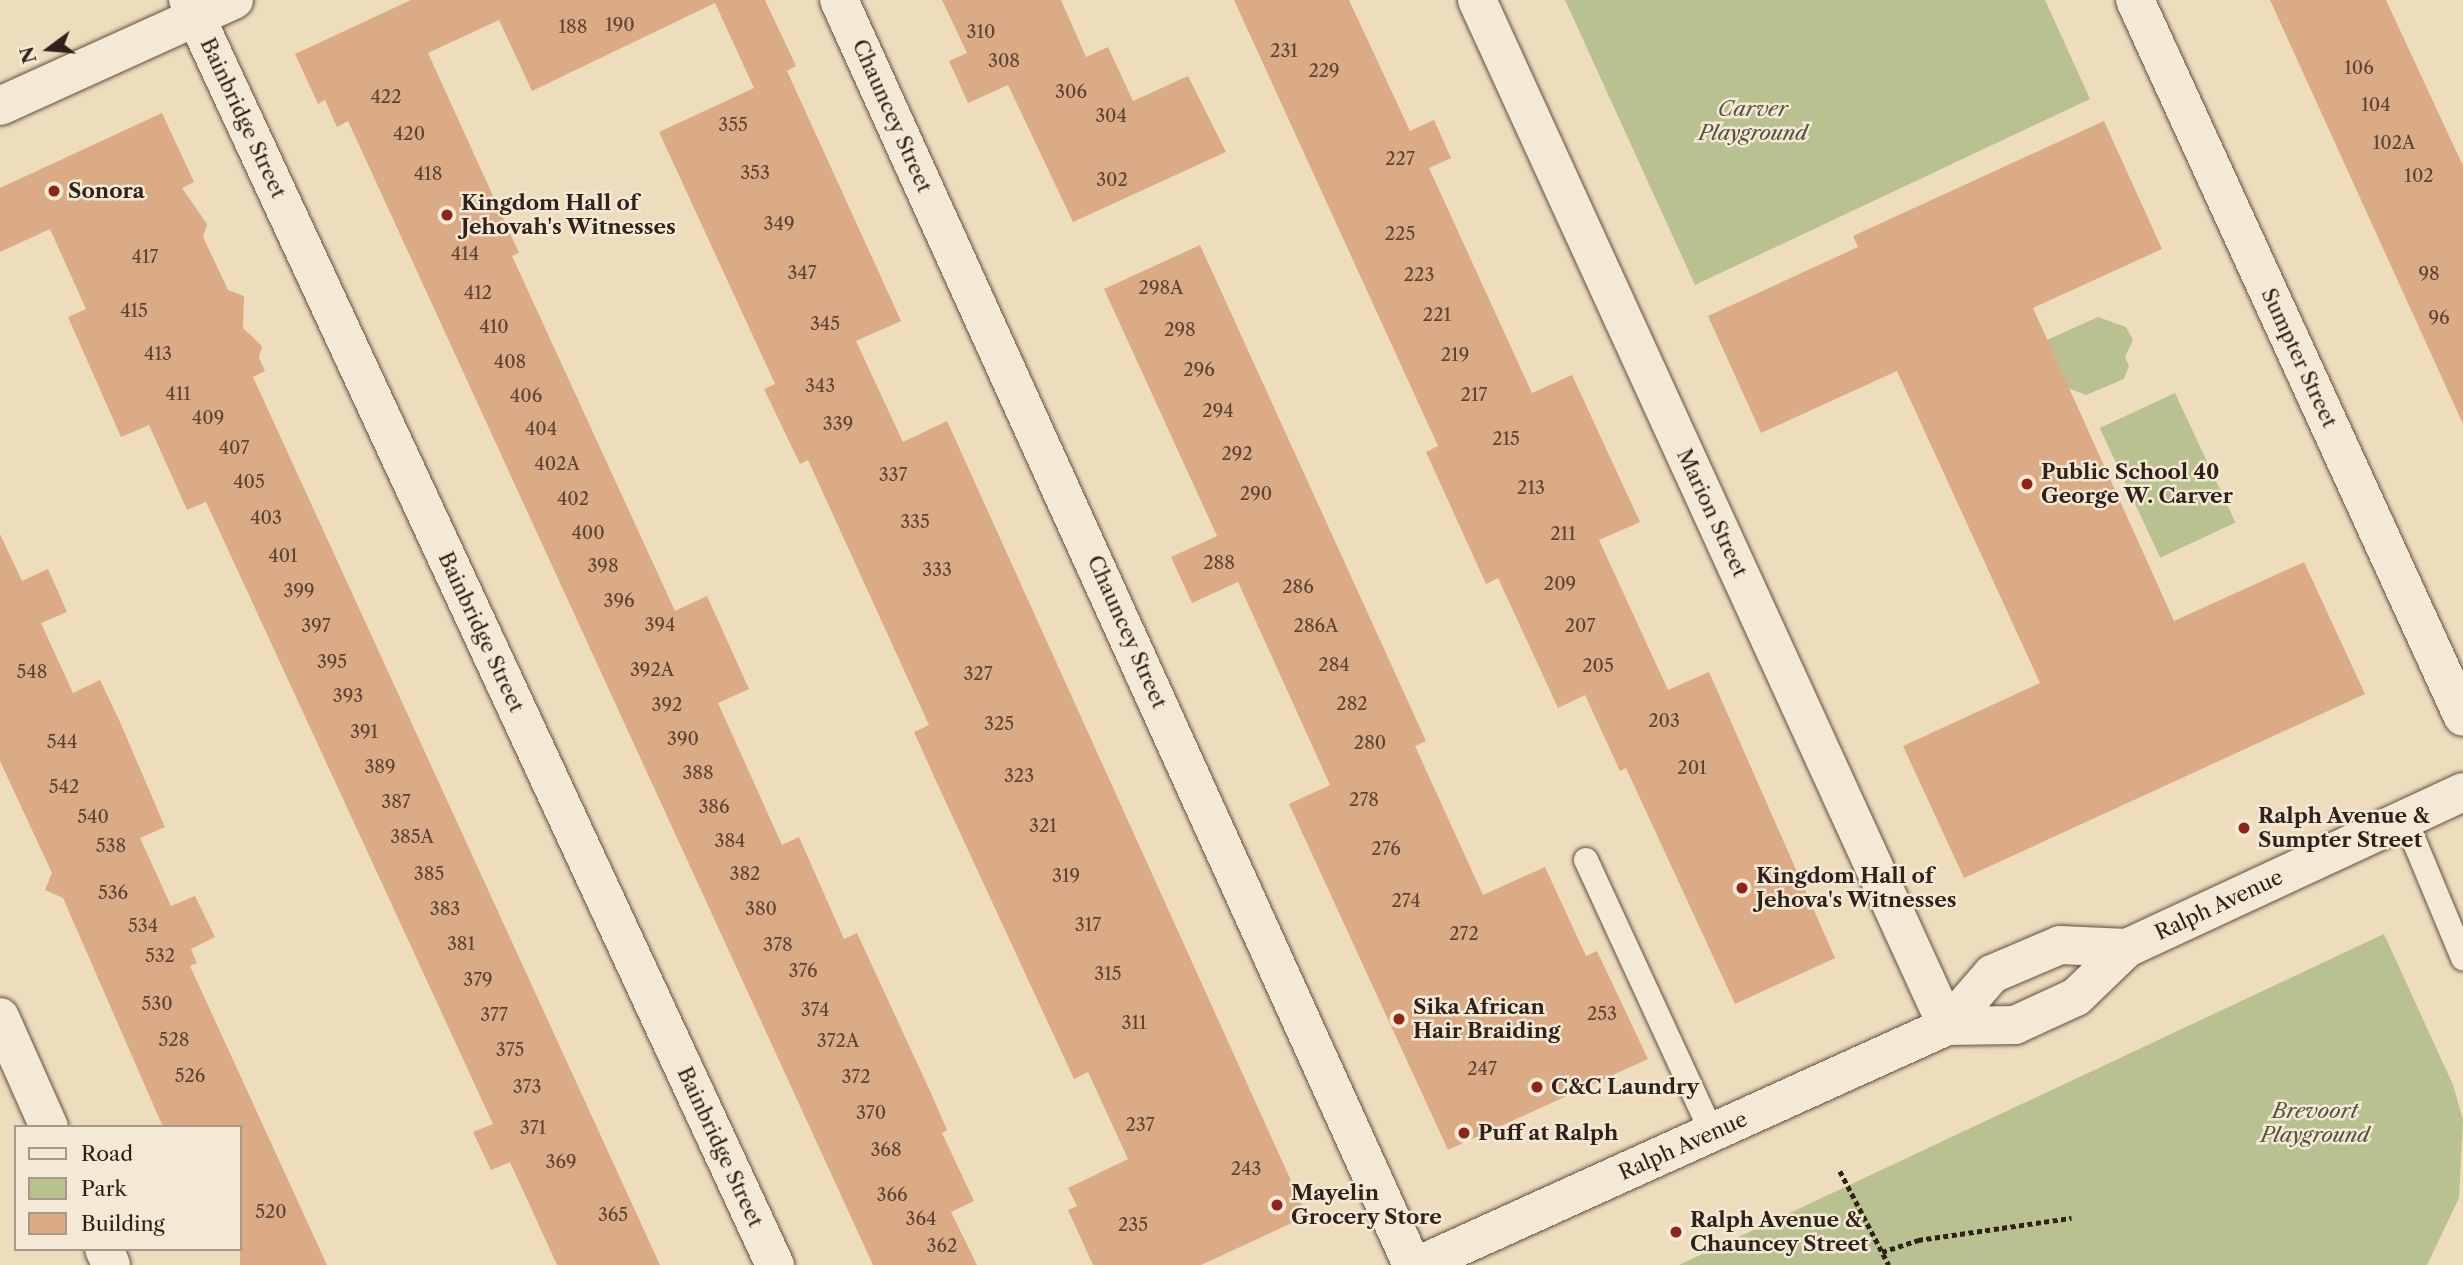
<!DOCTYPE html>
<html>
<head>
<meta charset="utf-8">
<style>
	body { margin:0 }
	#map { position:relative; width:2463px; height:1265px; overflow:hidden; background:#eeddbd; font-family:"Libre Caslon Text",serif }
	div>[style] { position:absolute }
	[style*='--x'] { left:calc(var(--x)*1px); top:calc(var(--y)*1px); width:calc(var(--w)*1px); rotate:calc(var(--a)*1deg) }
	.green>* { inset:0; background:#b9c191; transform-origin:0 0 }
	.building>* { inset:0; background:#dbab85 }
	.path>* { height:4.5px; margin-top:-2.25px; transform-origin:0; background:repeating-linear-gradient(90deg,#30211a 0 5px,transparent 0 8.5px) }
	.roads { filter:drop-shadow(0 0 2px #605043) drop-shadow(0 0 2px #605043) }
	.lane>* { height:24px; margin:-12px; padding:0 12px; transform-origin:12px; border-radius:12px; background:#f4e9d4 }
	.street>* { height:38px; margin:-19px; padding:0 19px; transform-origin:19px; border-radius:19px; background:#f4e9d4 }
	.dots>* { width:19px; height:19px; translate:-50% -50%; box-sizing:border-box; border:4px solid #f4e9d4; border-radius:50% }
	span { translate:-50% -50%; white-space:nowrap; text-align:center; line-height:1.15; -webkit-text-stroke:5px #f4e9d4; paint-order:stroke }
	.number-label { font-size:18px; color:#5b4435 }
	.number-label span { -webkit-text-stroke-width:0 }
	.park-label { font-size:21px; color:#59513e; font-style:italic }
	.street-label { font-size:21px; color:#30211a }
	.poi-label { font-size:21px; color:#30211a; font-weight:700 }
	.left { translate:0 -50%; text-align:left }
	.legend { position:absolute; left:14px; top:1125px; width:228px; height:126px; box-sizing:border-box; background:#f4e9d4; border:2px solid #a6998a; margin:0; padding:9px 12px; list-style:none; font-size:21px; color:#30211a }
	.legend li { display:flex; align-items:center; gap:14px; height:35px }
	.legend b { width:35px; border:2px solid #a6998a }
	.north { position:absolute; left:14px; top:14px; width:70px; height:70px; -webkit-text-stroke:5px #f4e9d4; paint-order:stroke; rotate:254deg; font-size:19px; font-weight:700; line-height:28px; text-align:center; color:#30211a }
	.north::after { content:''; display:block; margin:auto; width:24px; height:32px; background:#30211a; clip-path:polygon(50% 0,100% 100%,50% 72%,0 100%) }
</style>
</head>
<body>
<div id="map">
	<div class="green">
		<i style="clip-path:polygon(1565px 0,2045px 0,2090px 99px,1695px 285px)"></i>
		<i style="clip-path:polygon(2098px 317px,2126px 327px,2133px 340px,2125px 357px,2129px 366px,2124px 379px,2086px 395px,2068px 388px,2047px 340px)"></i>
		<i style="left:2175px;top:393px;width:143px;height:83px;rotate:65deg"></i>
		<i style="clip-path:polygon(2384px 934px,2453px 1085px,2463px 1120px,2459px 1198px,2427px 1265px,1679px 1265px)"></i>
	</div>
	<div class="building">
		<i style="clip-path:polygon(411px 0,765px 0,796px 66px,787px 71px,901px 321px,856px 341px,903px 442px,947px 421px,1307px 1216px,1201px 1265px,1093px 1265px,1068px 1210px,1077px 1206px,1068px 1188px,1128px 1159px,1088px 1072px,1074px 1079px,937px 783px,914px 732px,929px 725px,808px 460px,800px 464px,764px 389px,775px 384px,659px 132px,754px 88px,715px 3px,532px 91px,499px 20px,428px 53px,519px 253px,512px 256px,675px 611px,707px 596px,749px 689px,718px 703px,782px 845px,799px 837px,844px 939px,857px 933px,930px 1091px,947px 1130px,942px 1133px,974px 1201px,951px 1212px,977px 1265px,873px 1265px,348px 121px,337px 127px,325px 100px,318px 104px,295px 54px)"></i>
		<i style="clip-path:polygon(942px 0,1061px 0,1086px 57px,1108px 47px,1133px 101px,1188px 76px,1226px 152px,1073px 222px,1008px 85px,968px 103px,949px 61px,967px 53px)"></i>
		<i style="clip-path:polygon(1234px 0,1349px 0,1410px 131px,1434px 120px,1451px 158px,1429px 168px,1532px 393px,1572px 375px,1640px 522px,1599px 540px,1668px 690px,1709px 672px,1835px 958px,1735px 1004px,1626px 768px,1620px 771px,1585px 695px,1558px 708px,1498px 578px,1486px 584px,1426px 452px,1438px 446px)"></i>
		<i style="clip-path:polygon(2270px 0,2386px 0,2463px 166px,2463px 424px)"></i>
		<i style="clip-path:polygon(162px 113px,194px 182px,182px 188px,207px 224px,203px 237px,228px 290px,244px 296px,243px 328px,262px 346px,259px 358px,265px 371px,253px 377px,660px 1265px,557px 1265px,510px 1162px,491px 1170px,473px 1132px,493px 1124px,206px 502px,187px 510px,149px 425px,121px 437px,68px 317px,86px 309px,50px 229px,0 252px,0 188px)"></i>
		<i style="clip-path:polygon(2104px 121px,2162px 249px,2033px 308px,2174px 621px,2304px 562px,2365px 694px,1964px 878px,1903px 746px,2040px 683px,1897px 371px,1761px 433px,1708px 316px,1858px 247px,1853px 236px)"></i>
		<i style="clip-path:polygon(1200px 245px,1426px 741px,1415px 746px,1483px 895px,1545px 867px,1586px 956px,1597px 951px,1648px 1059px,1448px 1150px,1289px 804px,1330px 785px,1238px 582px,1192px 603px,1171px 557px,1217px 536px,1104px 289px)"></i>
		<i style="clip-path:polygon(0 534px,22px 581px,48px 569px,67px 612px,41px 623px,73px 693px,100px 680px,120px 722px,165px 827px,140px 838px,171px 906px,195px 896px,215px 937px,191px 949px,197px 963px,190px 966px,327px 1265px,240px 1265px,240px 1127px,163px 1127px,63px 898px,45px 890px,52px 873px,0 761px)"></i>
	</div>
	<div class="path">
		<i style="--x:1840;--y:1171;--w:106;--a:62.5"></i>
		<i style="--x:1882;--y:1252;--w:38;--a:-18"></i>
		<i style="--x:1918;--y:1240;--w:155;--a:-8.2"></i>
	</div>
	<div class="roads">
		<div class="lane">
			<i style="--x:2405;--y:819;--w:151;--a:67.4"></i>
			<i style="--x:1586;--y:860;--w:301;--a:65.2"></i>
		</div>
		<div class="street">
			<i style="--x:188;--y:0;--w:1395;--a:65.11"></i>
			<i style="--x:839;--y:0;--w:1389;--a:65.63"></i>
			<i style="--x:1477;--y:0;--w:1129;--a:65.39"></i>
			<i style="--x:2135;--y:0;--w:788;--a:65.42"></i>
			<i style="--x:0;--y:106;--w:257;--a:-24.4"></i>
			<i style="--x:0;--y:1017;--w:120;--a:66"></i>
			<i style="--x:1947;--y:1026;--w:68;--a:-0.8"></i>
			<i style="--x:2015;--y:1025;--w:67;--a:-24.7"></i>
			<i style="--x:2076;--y:997;--w:71;--a:-43.9"></i>
			<i style="--x:2127;--y:948;--w:370;--a:-24.9"></i>
			<i style="--x:104;--y:1249;--w:17;--a:66"></i>
			<i style="--x:1419;--y:1265;--w:580;--a:-24.35"></i>
			<i style="--x:1947;--y:1026;--w:69;--a:-49.1"></i>
			<i style="--x:1992;--y:974;--w:74;--a:-23.1"></i>
			<i style="--x:2060;--y:945;--w:67;--a:2.6"></i>
		</div>
	</div>
	<div class="dots">
		<i style="left:54px;top:191px;background:#8f2418"></i>
		<i style="left:447px;top:215px;background:#8f2418"></i>
		<i style="left:2027px;top:484px;background:#8f2418"></i>
		<i style="left:2244px;top:828px;background:#8f2418"></i>
		<i style="left:1742px;top:888px;background:#8f2418"></i>
		<i style="left:1399px;top:1019px;background:#8f2418"></i>
		<i style="left:1537px;top:1087px;background:#8f2418"></i>
		<i style="left:1464px;top:1133px;background:#8f2418"></i>
		<i style="left:1277px;top:1205px;background:#8f2418"></i>
		<i style="left:1676px;top:1232px;background:#8f2418"></i>
	</div>
	<div class="number-label">
		<span style="left:620px;top:25px">190</span>
		<span style="left:573px;top:27px">188</span>
		<span style="left:981px;top:32px">310</span>
		<span style="left:1284px;top:51px">231</span>
		<span style="left:1004px;top:61px">308</span>
		<span style="left:2359px;top:68px">106</span>
		<span style="left:1324px;top:71px">229</span>
		<span style="left:1071px;top:92px">306</span>
		<span style="left:386px;top:97px">422</span>
		<span style="left:2376px;top:105px">104</span>
		<span style="left:1111px;top:116px">304</span>
		<span style="left:733px;top:125px">355</span>
		<span style="left:409px;top:134px">420</span>
		<span style="left:2394px;top:143px">102A</span>
		<span style="left:1400px;top:159px">227</span>
		<span style="left:755px;top:173px">353</span>
		<span style="left:428px;top:174px">418</span>
		<span style="left:2419px;top:176px">102</span>
		<span style="left:1112px;top:180px">302</span>
		<span style="left:779px;top:224px">349</span>
		<span style="left:1400px;top:234px">225</span>
		<span style="left:465px;top:254px">414</span>
		<span style="left:145px;top:257px">417</span>
		<span style="left:802px;top:273px">347</span>
		<span style="left:2429px;top:274px">98</span>
		<span style="left:1419px;top:275px">223</span>
		<span style="left:1161px;top:288px">298A</span>
		<span style="left:478px;top:293px">412</span>
		<span style="left:134px;top:311px">415</span>
		<span style="left:1437px;top:315px">221</span>
		<span style="left:2439px;top:318px">96</span>
		<span style="left:825px;top:324px">345</span>
		<span style="left:494px;top:327px">410</span>
		<span style="left:1180px;top:330px">298</span>
		<span style="left:158px;top:354px">413</span>
		<span style="left:1455px;top:355px">219</span>
		<span style="left:510px;top:362px">408</span>
		<span style="left:1199px;top:370px">296</span>
		<span style="left:820px;top:386px">343</span>
		<span style="left:178px;top:394px">411</span>
		<span style="left:1474px;top:395px">217</span>
		<span style="left:526px;top:396px">406</span>
		<span style="left:1218px;top:411px">294</span>
		<span style="left:208px;top:418px">409</span>
		<span style="left:838px;top:424px">339</span>
		<span style="left:541px;top:429px">404</span>
		<span style="left:1506px;top:439px">215</span>
		<span style="left:234px;top:448px">407</span>
		<span style="left:1237px;top:454px">292</span>
		<span style="left:557px;top:464px">402A</span>
		<span style="left:893px;top:475px">337</span>
		<span style="left:249px;top:482px">405</span>
		<span style="left:1531px;top:488px">213</span>
		<span style="left:1256px;top:494px">290</span>
		<span style="left:573px;top:499px">402</span>
		<span style="left:266px;top:518px">403</span>
		<span style="left:915px;top:522px">335</span>
		<span style="left:588px;top:533px">400</span>
		<span style="left:1563px;top:534px">211</span>
		<span style="left:283px;top:556px">401</span>
		<span style="left:1219px;top:563px">288</span>
		<span style="left:603px;top:566px">398</span>
		<span style="left:937px;top:570px">333</span>
		<span style="left:1560px;top:584px">209</span>
		<span style="left:1298px;top:587px">286</span>
		<span style="left:299px;top:591px">399</span>
		<span style="left:619px;top:601px">396</span>
		<span style="left:660px;top:625px">394</span>
		<span style="left:316px;top:626px">397</span>
		<span style="left:1316px;top:626px">286A</span>
		<span style="left:1580px;top:626px">207</span>
		<span style="left:332px;top:662px">395</span>
		<span style="left:1334px;top:665px">284</span>
		<span style="left:1598px;top:666px">205</span>
		<span style="left:652px;top:670px">392A</span>
		<span style="left:32px;top:672px">548</span>
		<span style="left:978px;top:674px">327</span>
		<span style="left:348px;top:696px">393</span>
		<span style="left:1352px;top:704px">282</span>
		<span style="left:667px;top:705px">392</span>
		<span style="left:1664px;top:721px">203</span>
		<span style="left:999px;top:724px">325</span>
		<span style="left:364px;top:732px">391</span>
		<span style="left:683px;top:739px">390</span>
		<span style="left:62px;top:742px">544</span>
		<span style="left:1370px;top:743px">280</span>
		<span style="left:380px;top:767px">389</span>
		<span style="left:1692px;top:768px">201</span>
		<span style="left:698px;top:773px">388</span>
		<span style="left:1019px;top:776px">323</span>
		<span style="left:64px;top:787px">542</span>
		<span style="left:1364px;top:800px">278</span>
		<span style="left:396px;top:802px">387</span>
		<span style="left:714px;top:807px">386</span>
		<span style="left:93px;top:817px">540</span>
		<span style="left:1043px;top:826px">321</span>
		<span style="left:412px;top:837px">385A</span>
		<span style="left:730px;top:841px">384</span>
		<span style="left:111px;top:846px">538</span>
		<span style="left:1386px;top:849px">276</span>
		<span style="left:429px;top:874px">385</span>
		<span style="left:745px;top:874px">382</span>
		<span style="left:1066px;top:876px">319</span>
		<span style="left:113px;top:893px">536</span>
		<span style="left:1406px;top:901px">274</span>
		<span style="left:445px;top:909px">383</span>
		<span style="left:761px;top:909px">380</span>
		<span style="left:1088px;top:925px">317</span>
		<span style="left:143px;top:926px">534</span>
		<span style="left:1464px;top:934px">272</span>
		<span style="left:461px;top:944px">381</span>
		<span style="left:778px;top:945px">378</span>
		<span style="left:160px;top:956px">532</span>
		<span style="left:803px;top:971px">376</span>
		<span style="left:1108px;top:974px">315</span>
		<span style="left:478px;top:980px">379</span>
		<span style="left:157px;top:1004px">530</span>
		<span style="left:815px;top:1010px">374</span>
		<span style="left:1602px;top:1014px">253</span>
		<span style="left:494px;top:1015px">377</span>
		<span style="left:1134px;top:1023px">311</span>
		<span style="left:174px;top:1040px">528</span>
		<span style="left:838px;top:1041px">372A</span>
		<span style="left:510px;top:1050px">375</span>
		<span style="left:1482px;top:1069px">247</span>
		<span style="left:190px;top:1076px">526</span>
		<span style="left:856px;top:1077px">372</span>
		<span style="left:527px;top:1087px">373</span>
		<span style="left:871px;top:1113px">370</span>
		<span style="left:1140px;top:1125px">237</span>
		<span style="left:533px;top:1128px">371</span>
		<span style="left:886px;top:1150px">368</span>
		<span style="left:561px;top:1162px">369</span>
		<span style="left:1246px;top:1169px">243</span>
		<span style="left:892px;top:1195px">366</span>
		<span style="left:271px;top:1212px">520</span>
		<span style="left:613px;top:1215px">365</span>
		<span style="left:921px;top:1219px">364</span>
		<span style="left:1133px;top:1225px">235</span>
		<span style="left:942px;top:1246px">362</span>
	</div>
	<div class="park-label">
		<span style="left:1753px;top:121px">Carver<br>Playground</span>
		<span style="left:2315px;top:1123px">Brevoort<br>Playground</span>
	</div>
	<div class="street-label">
		<span style="left:892px;top:116px;rotate:66deg">Chauncey Street</span>
		<span style="left:243px;top:118px;rotate:65deg">Bainbridge Street</span>
		<span style="left:2299px;top:358px;rotate:65deg">Sumpter Street</span>
		<span style="left:1712px;top:513px;rotate:65deg">Marion Street</span>
		<span style="left:481px;top:632px;rotate:65deg">Bainbridge Street</span>
		<span style="left:1127px;top:632px;rotate:66deg">Chauncey Street</span>
		<span style="left:2219px;top:905px;rotate:-25deg">Ralph Avenue</span>
		<span style="left:1683px;top:1146px;rotate:-24deg">Ralph Avenue</span>
		<span style="left:720px;top:1147px;rotate:65deg">Bainbridge Street</span>
	</div>
	<div class="poi-label">
		<span class="left" style="left:68px;top:191px">Sonora</span>
		<span class="left" style="left:461px;top:215px">Kingdom Hall of<br>Jehovah's Witnesses</span>
		<span class="left" style="left:2041px;top:484px">Public School 40<br>George W. Carver</span>
		<span class="left" style="left:2258px;top:828px">Ralph Avenue &amp;<br>Sumpter Street</span>
		<span class="left" style="left:1756px;top:888px">Kingdom Hall of<br>Jehova's Witnesses</span>
		<span class="left" style="left:1413px;top:1019px">Sika African<br>Hair Braiding</span>
		<span class="left" style="left:1551px;top:1087px">C&amp;C Laundry</span>
		<span class="left" style="left:1478px;top:1133px">Puff at Ralph</span>
		<span class="left" style="left:1291px;top:1205px">Mayelin<br>Grocery Store</span>
		<span class="left" style="left:1690px;top:1232px">Ralph Avenue &amp;<br>Chauncey Street</span>
	</div>
	<ul class="legend">
	<li><b style="height:9px;background:#f4e9d4"></b>Road</li>
	<li><b style="height:19px;background:#b9c191"></b>Park</li>
	<li><b style="height:19px;background:#dbab85"></b>Building</li>
	</ul>
	<div class="north">N</div>
</div>
</body>
</html>
